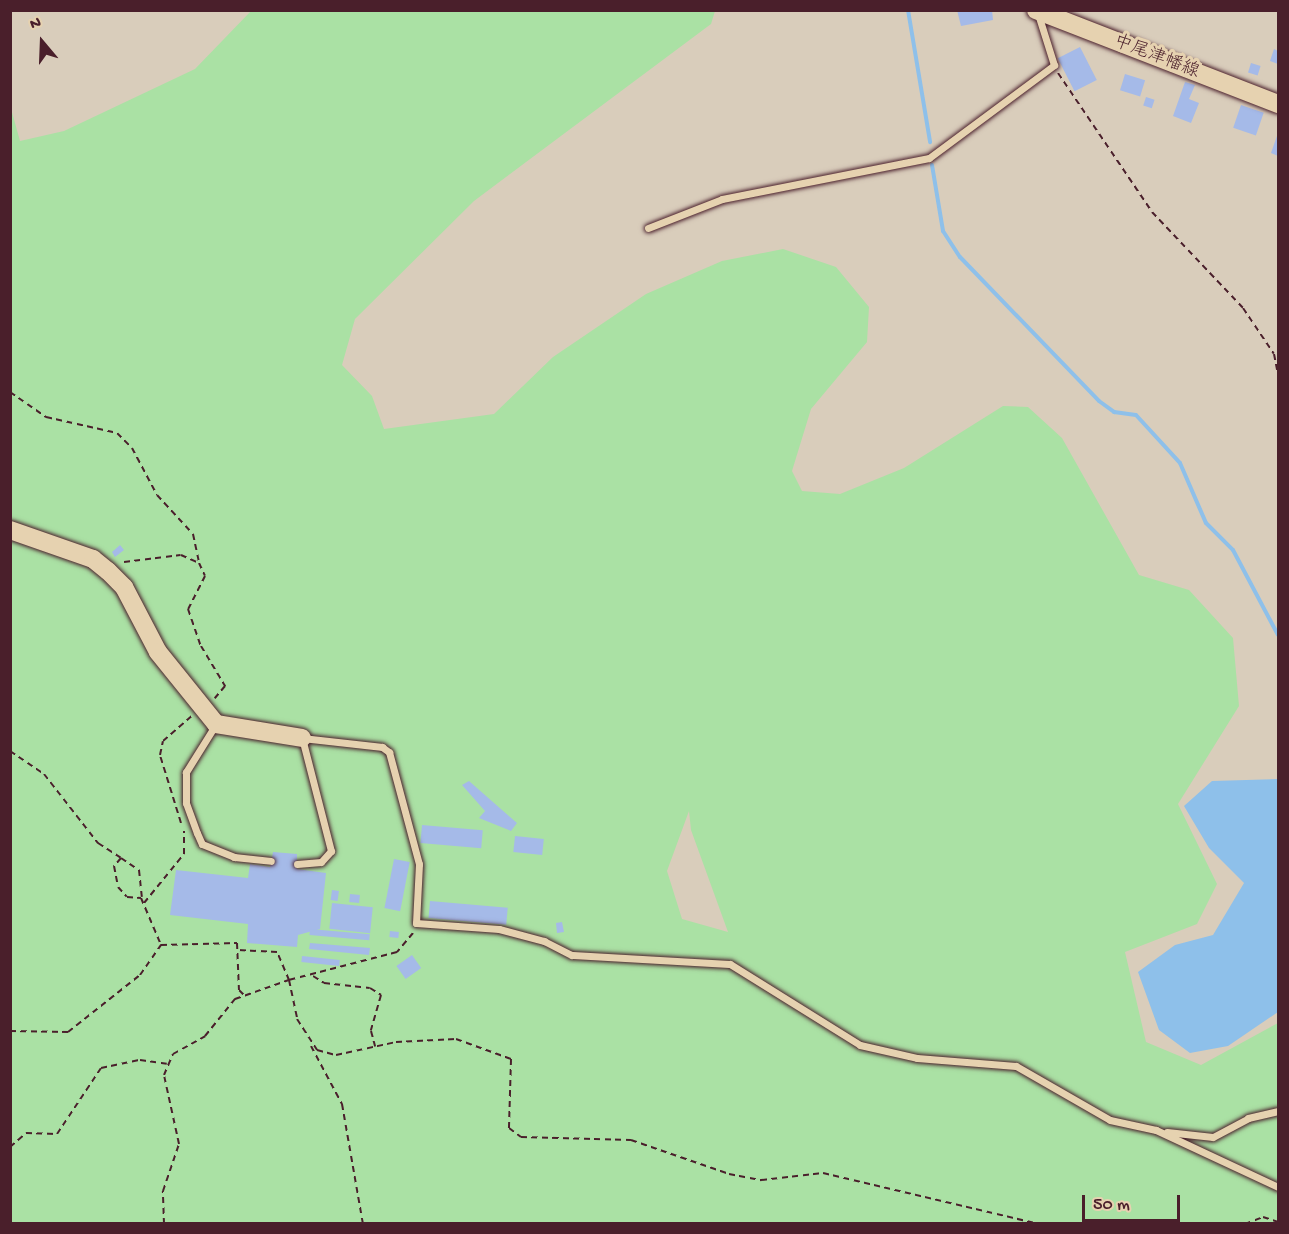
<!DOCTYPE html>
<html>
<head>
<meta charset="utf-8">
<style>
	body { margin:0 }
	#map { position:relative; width:1289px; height:1234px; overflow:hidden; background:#d9cdbb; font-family:"Gochi Hand","Klee One",sans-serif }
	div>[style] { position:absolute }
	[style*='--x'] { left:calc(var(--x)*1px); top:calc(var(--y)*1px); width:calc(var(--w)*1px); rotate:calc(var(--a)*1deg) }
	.green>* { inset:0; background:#aae1a4 }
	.water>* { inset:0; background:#8ec0ea }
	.stream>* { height:4px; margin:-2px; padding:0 2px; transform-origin:2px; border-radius:2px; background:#8ec0ea }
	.building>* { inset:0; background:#a5bae8; transform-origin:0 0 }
	.path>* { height:2px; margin-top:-1px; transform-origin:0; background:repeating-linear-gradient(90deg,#4a1f2b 0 6px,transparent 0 10.5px) }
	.roads { filter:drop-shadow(0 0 2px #4a1f2b) drop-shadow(0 0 2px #4a1f2b) }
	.lane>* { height:7px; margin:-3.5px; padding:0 3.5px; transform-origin:3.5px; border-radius:3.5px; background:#e6d2b0 }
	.secondary>* { height:18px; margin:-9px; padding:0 9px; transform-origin:9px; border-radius:9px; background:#e6d2b0 }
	span { translate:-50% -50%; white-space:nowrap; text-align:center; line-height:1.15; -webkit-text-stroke:6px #e6d2b0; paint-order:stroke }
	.street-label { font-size:18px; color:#4a1f2b }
	.frame { position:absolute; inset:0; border:12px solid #4a1f2b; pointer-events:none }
	.north { position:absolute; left:12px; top:12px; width:60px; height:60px; -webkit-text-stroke:4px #e6d2b0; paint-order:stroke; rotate:341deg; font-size:16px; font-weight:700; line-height:24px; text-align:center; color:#4a1f2b }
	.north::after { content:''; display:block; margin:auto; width:21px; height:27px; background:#4a1f2b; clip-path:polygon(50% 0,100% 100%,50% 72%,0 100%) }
	.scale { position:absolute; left:1082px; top:1195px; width:98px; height:27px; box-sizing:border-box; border:3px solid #4a1f2b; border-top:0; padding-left:8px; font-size:18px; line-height:21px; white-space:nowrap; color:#4a1f2b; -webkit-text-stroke:4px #e6d2b0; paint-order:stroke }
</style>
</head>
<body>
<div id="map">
	<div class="green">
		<i style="clip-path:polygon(evenodd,251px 11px,715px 11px,711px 24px,474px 201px,355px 319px,342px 365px,372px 396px,384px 429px,494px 414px,553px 357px,646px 294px,722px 261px,783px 249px,836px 267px,869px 307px,867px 342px,811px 409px,792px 471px,802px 491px,840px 494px,904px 468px,1003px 406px,1028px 407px,1062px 438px,1139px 575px,1189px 590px,1233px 638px,1239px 706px,1178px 804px,1217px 884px,1197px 924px,1125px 952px,1146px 1042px,1201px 1065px,1278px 1023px,1278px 1223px,11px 1223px,10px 105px,20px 141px,64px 131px,195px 69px,251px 11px,689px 811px,691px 830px,728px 932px,682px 919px,667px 871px,689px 811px)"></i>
	</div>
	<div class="water">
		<i style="clip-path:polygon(1278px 779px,1278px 1012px,1228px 1046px,1190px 1053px,1159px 1030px,1138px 972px,1175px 945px,1213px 935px,1244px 883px,1209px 848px,1184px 806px,1212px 781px)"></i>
	</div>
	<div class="stream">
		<i style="--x:908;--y:10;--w:134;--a:80.5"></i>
		<i style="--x:932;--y:165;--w:67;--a:80.5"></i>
		<i style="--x:943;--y:231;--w:31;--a:57"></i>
		<i style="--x:960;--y:257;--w:200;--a:46"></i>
		<i style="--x:1099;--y:401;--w:19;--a:36"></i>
		<i style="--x:1114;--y:412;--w:22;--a:8"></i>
		<i style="--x:1136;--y:415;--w:65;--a:47.5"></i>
		<i style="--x:1180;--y:463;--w:65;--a:66.6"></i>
		<i style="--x:1206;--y:523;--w:38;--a:45"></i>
		<i style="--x:1233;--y:550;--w:96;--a:62.1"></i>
	</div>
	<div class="building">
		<i style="clip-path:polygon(957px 10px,992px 10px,993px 20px,961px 26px)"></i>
		<i style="left:1080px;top:47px;width:37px;height:25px;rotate:63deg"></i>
		<i style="clip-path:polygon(1274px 49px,1278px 51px,1278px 64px,1270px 61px)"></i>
		<i style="left:1251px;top:63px;width:10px;height:10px;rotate:17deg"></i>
		<i style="left:1125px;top:74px;width:21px;height:17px;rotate:17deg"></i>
		<i style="clip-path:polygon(1185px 82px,1195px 85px,1189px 99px,1199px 103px,1191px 123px,1173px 116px)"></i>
		<i style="left:1146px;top:97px;width:9px;height:9px;rotate:18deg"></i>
		<i style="left:1241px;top:105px;width:24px;height:24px;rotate:19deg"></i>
		<i style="clip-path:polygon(1278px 133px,1278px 156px,1271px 153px)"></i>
		<i style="clip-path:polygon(120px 545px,124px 550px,115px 557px,112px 552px)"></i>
		<i style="clip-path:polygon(469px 781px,517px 823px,511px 831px,479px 818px,485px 811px,462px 785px)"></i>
		<i style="left:422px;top:825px;width:61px;height:18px;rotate:5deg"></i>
		<i style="left:515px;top:836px;width:29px;height:16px;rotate:6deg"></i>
		<i style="clip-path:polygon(273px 852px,297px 854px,297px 869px,326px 873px,320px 929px,298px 935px,297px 947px,247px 943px,248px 924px,170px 915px,176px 870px,248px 878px,250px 864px,270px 867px)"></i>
		<i style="left:394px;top:859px;width:16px;height:50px;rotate:11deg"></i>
		<i style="left:332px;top:890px;width:7px;height:10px;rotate:8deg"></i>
		<i style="left:350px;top:894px;width:10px;height:8px;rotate:6deg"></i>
		<i style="left:430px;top:901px;width:78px;height:17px;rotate:5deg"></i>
		<i style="left:332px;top:903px;width:41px;height:26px;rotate:6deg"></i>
		<i style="clip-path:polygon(562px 922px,564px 932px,557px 933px,556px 923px)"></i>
		<i style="left:310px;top:929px;width:60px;height:6px;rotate:5deg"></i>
		<i style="left:390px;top:931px;width:9px;height:6px;rotate:6deg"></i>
		<i style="clip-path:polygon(310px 943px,370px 948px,369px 955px,309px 949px)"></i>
		<i style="left:412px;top:955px;width:16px;height:19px;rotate:55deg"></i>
		<i style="left:302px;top:956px;width:38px;height:6px;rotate:6deg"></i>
	</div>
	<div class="path">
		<i style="--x:1058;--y:73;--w:168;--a:55.9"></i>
		<i style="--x:1152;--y:212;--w:132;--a:46.5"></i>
		<i style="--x:1243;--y:308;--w:55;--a:56"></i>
		<i style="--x:1274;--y:354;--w:20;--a:79"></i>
		<i style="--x:10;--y:392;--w:44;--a:34.8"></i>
		<i style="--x:46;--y:417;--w:73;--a:12.7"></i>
		<i style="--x:117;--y:433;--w:21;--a:45"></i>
		<i style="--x:132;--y:448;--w:53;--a:62"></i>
		<i style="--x:157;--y:495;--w:53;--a:47.3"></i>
		<i style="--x:193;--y:534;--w:30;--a:78"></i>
		<i style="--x:124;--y:562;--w:57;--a:-7"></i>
		<i style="--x:181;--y:555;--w:20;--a:24"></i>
		<i style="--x:199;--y:563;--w:14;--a:65"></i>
		<i style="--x:205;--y:576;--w:37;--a:117"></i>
		<i style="--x:188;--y:609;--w:39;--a:71"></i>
		<i style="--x:201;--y:646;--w:47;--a:59"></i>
		<i style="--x:225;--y:686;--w:16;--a:130"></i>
		<i style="--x:10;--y:751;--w:41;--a:34.1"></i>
		<i style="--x:44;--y:774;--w:88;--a:52"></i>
		<i style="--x:98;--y:843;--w:27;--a:33"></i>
		<i style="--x:121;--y:858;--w:11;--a:131"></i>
		<i style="--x:114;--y:866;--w:21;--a:79"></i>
		<i style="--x:118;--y:887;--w:13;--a:48"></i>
		<i style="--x:127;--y:897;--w:14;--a:4"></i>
		<i style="--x:141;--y:898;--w:51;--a:66.9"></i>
		<i style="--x:161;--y:945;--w:76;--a:-1.5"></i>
		<i style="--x:237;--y:943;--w:47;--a:87.6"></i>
		<i style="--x:239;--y:990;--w:7;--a:45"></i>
		<i style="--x:181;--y:823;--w:71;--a:-107.2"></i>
		<i style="--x:160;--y:755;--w:14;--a:-78"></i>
		<i style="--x:163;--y:741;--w:38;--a:-41"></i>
		<i style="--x:121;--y:858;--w:22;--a:34"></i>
		<i style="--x:139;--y:870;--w:27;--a:84"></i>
		<i style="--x:144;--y:903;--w:63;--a:-50.8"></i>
		<i style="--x:184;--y:854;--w:23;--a:-90"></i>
		<i style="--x:413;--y:933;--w:25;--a:130"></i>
		<i style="--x:397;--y:952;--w:112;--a:165.5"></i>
		<i style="--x:289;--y:980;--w:40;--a:78"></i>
		<i style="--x:297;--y:1019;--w:37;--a:57"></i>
		<i style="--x:317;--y:1050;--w:20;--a:15"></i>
		<i style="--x:336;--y:1055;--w:61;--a:-12.2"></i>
		<i style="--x:396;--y:1042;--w:60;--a:-2.9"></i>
		<i style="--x:456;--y:1039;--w:59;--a:20"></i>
		<i style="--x:511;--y:1059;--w:69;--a:91.7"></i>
		<i style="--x:509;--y:1128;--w:15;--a:37"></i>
		<i style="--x:521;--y:1137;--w:110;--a:1.6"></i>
		<i style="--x:631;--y:1140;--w:104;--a:19.1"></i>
		<i style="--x:729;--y:1174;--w:33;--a:11"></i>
		<i style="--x:761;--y:1180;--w:62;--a:-6.4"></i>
		<i style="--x:823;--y:1173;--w:221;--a:13.3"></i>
		<i style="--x:313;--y:976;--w:13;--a:32"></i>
		<i style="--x:324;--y:983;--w:46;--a:6.2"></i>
		<i style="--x:370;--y:988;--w:13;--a:32"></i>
		<i style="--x:381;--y:995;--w:37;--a:106"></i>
		<i style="--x:371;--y:1031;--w:16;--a:75"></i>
		<i style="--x:10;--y:1031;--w:58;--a:1"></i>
		<i style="--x:68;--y:1032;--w:92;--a:-38.4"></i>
		<i style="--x:140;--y:975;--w:37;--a:-55"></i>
		<i style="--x:311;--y:1046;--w:66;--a:61.9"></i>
		<i style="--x:342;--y:1104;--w:122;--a:80.1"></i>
		<i style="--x:10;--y:1147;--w:21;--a:-41"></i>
		<i style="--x:26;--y:1133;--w:31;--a:2"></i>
		<i style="--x:57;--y:1134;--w:79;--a:-56.3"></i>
		<i style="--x:101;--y:1068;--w:40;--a:-12"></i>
		<i style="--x:140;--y:1060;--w:27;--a:8"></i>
		<i style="--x:164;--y:1224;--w:33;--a:-92"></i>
		<i style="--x:163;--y:1191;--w:50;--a:-71.2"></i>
		<i style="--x:179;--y:1144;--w:71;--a:-102.3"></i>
		<i style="--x:164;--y:1075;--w:23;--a:-67"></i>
		<i style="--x:173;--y:1054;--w:37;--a:-29"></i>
		<i style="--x:205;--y:1036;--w:48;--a:-51"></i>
		<i style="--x:235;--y:999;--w:57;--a:-19.4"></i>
		<i style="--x:289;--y:980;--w:30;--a:-113"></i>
		<i style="--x:277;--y:952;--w:39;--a:-177"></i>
		<i style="--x:1245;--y:1224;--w:19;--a:-21"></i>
		<i style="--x:1263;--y:1217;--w:16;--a:18"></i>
	</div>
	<div class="roads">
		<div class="lane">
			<i style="--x:648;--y:228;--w:79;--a:-21.4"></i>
			<i style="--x:722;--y:199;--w:211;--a:-11.2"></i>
			<i style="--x:929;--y:158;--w:156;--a:-36.6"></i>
			<i style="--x:1054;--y:65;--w:53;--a:-107.4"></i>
			<i style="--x:216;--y:724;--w:57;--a:122"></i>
			<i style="--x:186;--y:772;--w:31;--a:90"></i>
			<i style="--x:186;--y:803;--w:32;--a:70"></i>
			<i style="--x:197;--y:833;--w:12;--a:66"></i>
			<i style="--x:202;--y:844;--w:35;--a:22"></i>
			<i style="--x:234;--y:857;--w:37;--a:6"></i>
			<i style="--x:297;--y:864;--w:24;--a:-5"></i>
			<i style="--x:321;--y:862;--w:15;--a:-48"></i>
			<i style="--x:331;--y:851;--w:117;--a:-104.4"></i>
			<i style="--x:302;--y:738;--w:81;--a:6.4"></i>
			<i style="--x:382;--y:747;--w:9;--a:36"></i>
			<i style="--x:389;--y:752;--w:116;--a:75"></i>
			<i style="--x:419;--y:864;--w:59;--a:92.9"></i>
			<i style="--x:416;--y:923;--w:83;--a:4.1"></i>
			<i style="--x:499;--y:929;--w:47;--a:14.9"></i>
			<i style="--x:544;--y:941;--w:31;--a:27"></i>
			<i style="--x:572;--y:955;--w:158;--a:3.3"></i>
			<i style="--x:730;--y:964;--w:153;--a:31.9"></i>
			<i style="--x:860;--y:1045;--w:58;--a:12.8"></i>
			<i style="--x:917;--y:1058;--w:99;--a:4.6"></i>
			<i style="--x:1016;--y:1066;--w:108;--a:29.9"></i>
			<i style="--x:1110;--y:1120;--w:47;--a:12.3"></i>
			<i style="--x:1156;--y:1130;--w:135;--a:25"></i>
			<i style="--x:1167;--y:1132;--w:46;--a:6.2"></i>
			<i style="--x:1213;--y:1137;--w:40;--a:-28"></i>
			<i style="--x:1248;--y:1118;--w:31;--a:-13"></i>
		</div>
		<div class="secondary">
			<i style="--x:1036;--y:10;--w:260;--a:21.2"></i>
			<i style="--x:10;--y:530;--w:88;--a:19.3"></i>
			<i style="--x:93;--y:559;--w:19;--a:39"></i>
			<i style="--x:108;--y:571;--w:23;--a:45"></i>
			<i style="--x:124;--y:587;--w:73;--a:62.4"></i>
			<i style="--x:158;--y:652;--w:92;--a:51.1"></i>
			<i style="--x:216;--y:724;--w:87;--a:9.2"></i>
		</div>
	</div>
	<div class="street-label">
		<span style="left:1156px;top:58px;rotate:21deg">中尾津幡線</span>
	</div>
	<div class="frame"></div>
	<div class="north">N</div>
	<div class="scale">50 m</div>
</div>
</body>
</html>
